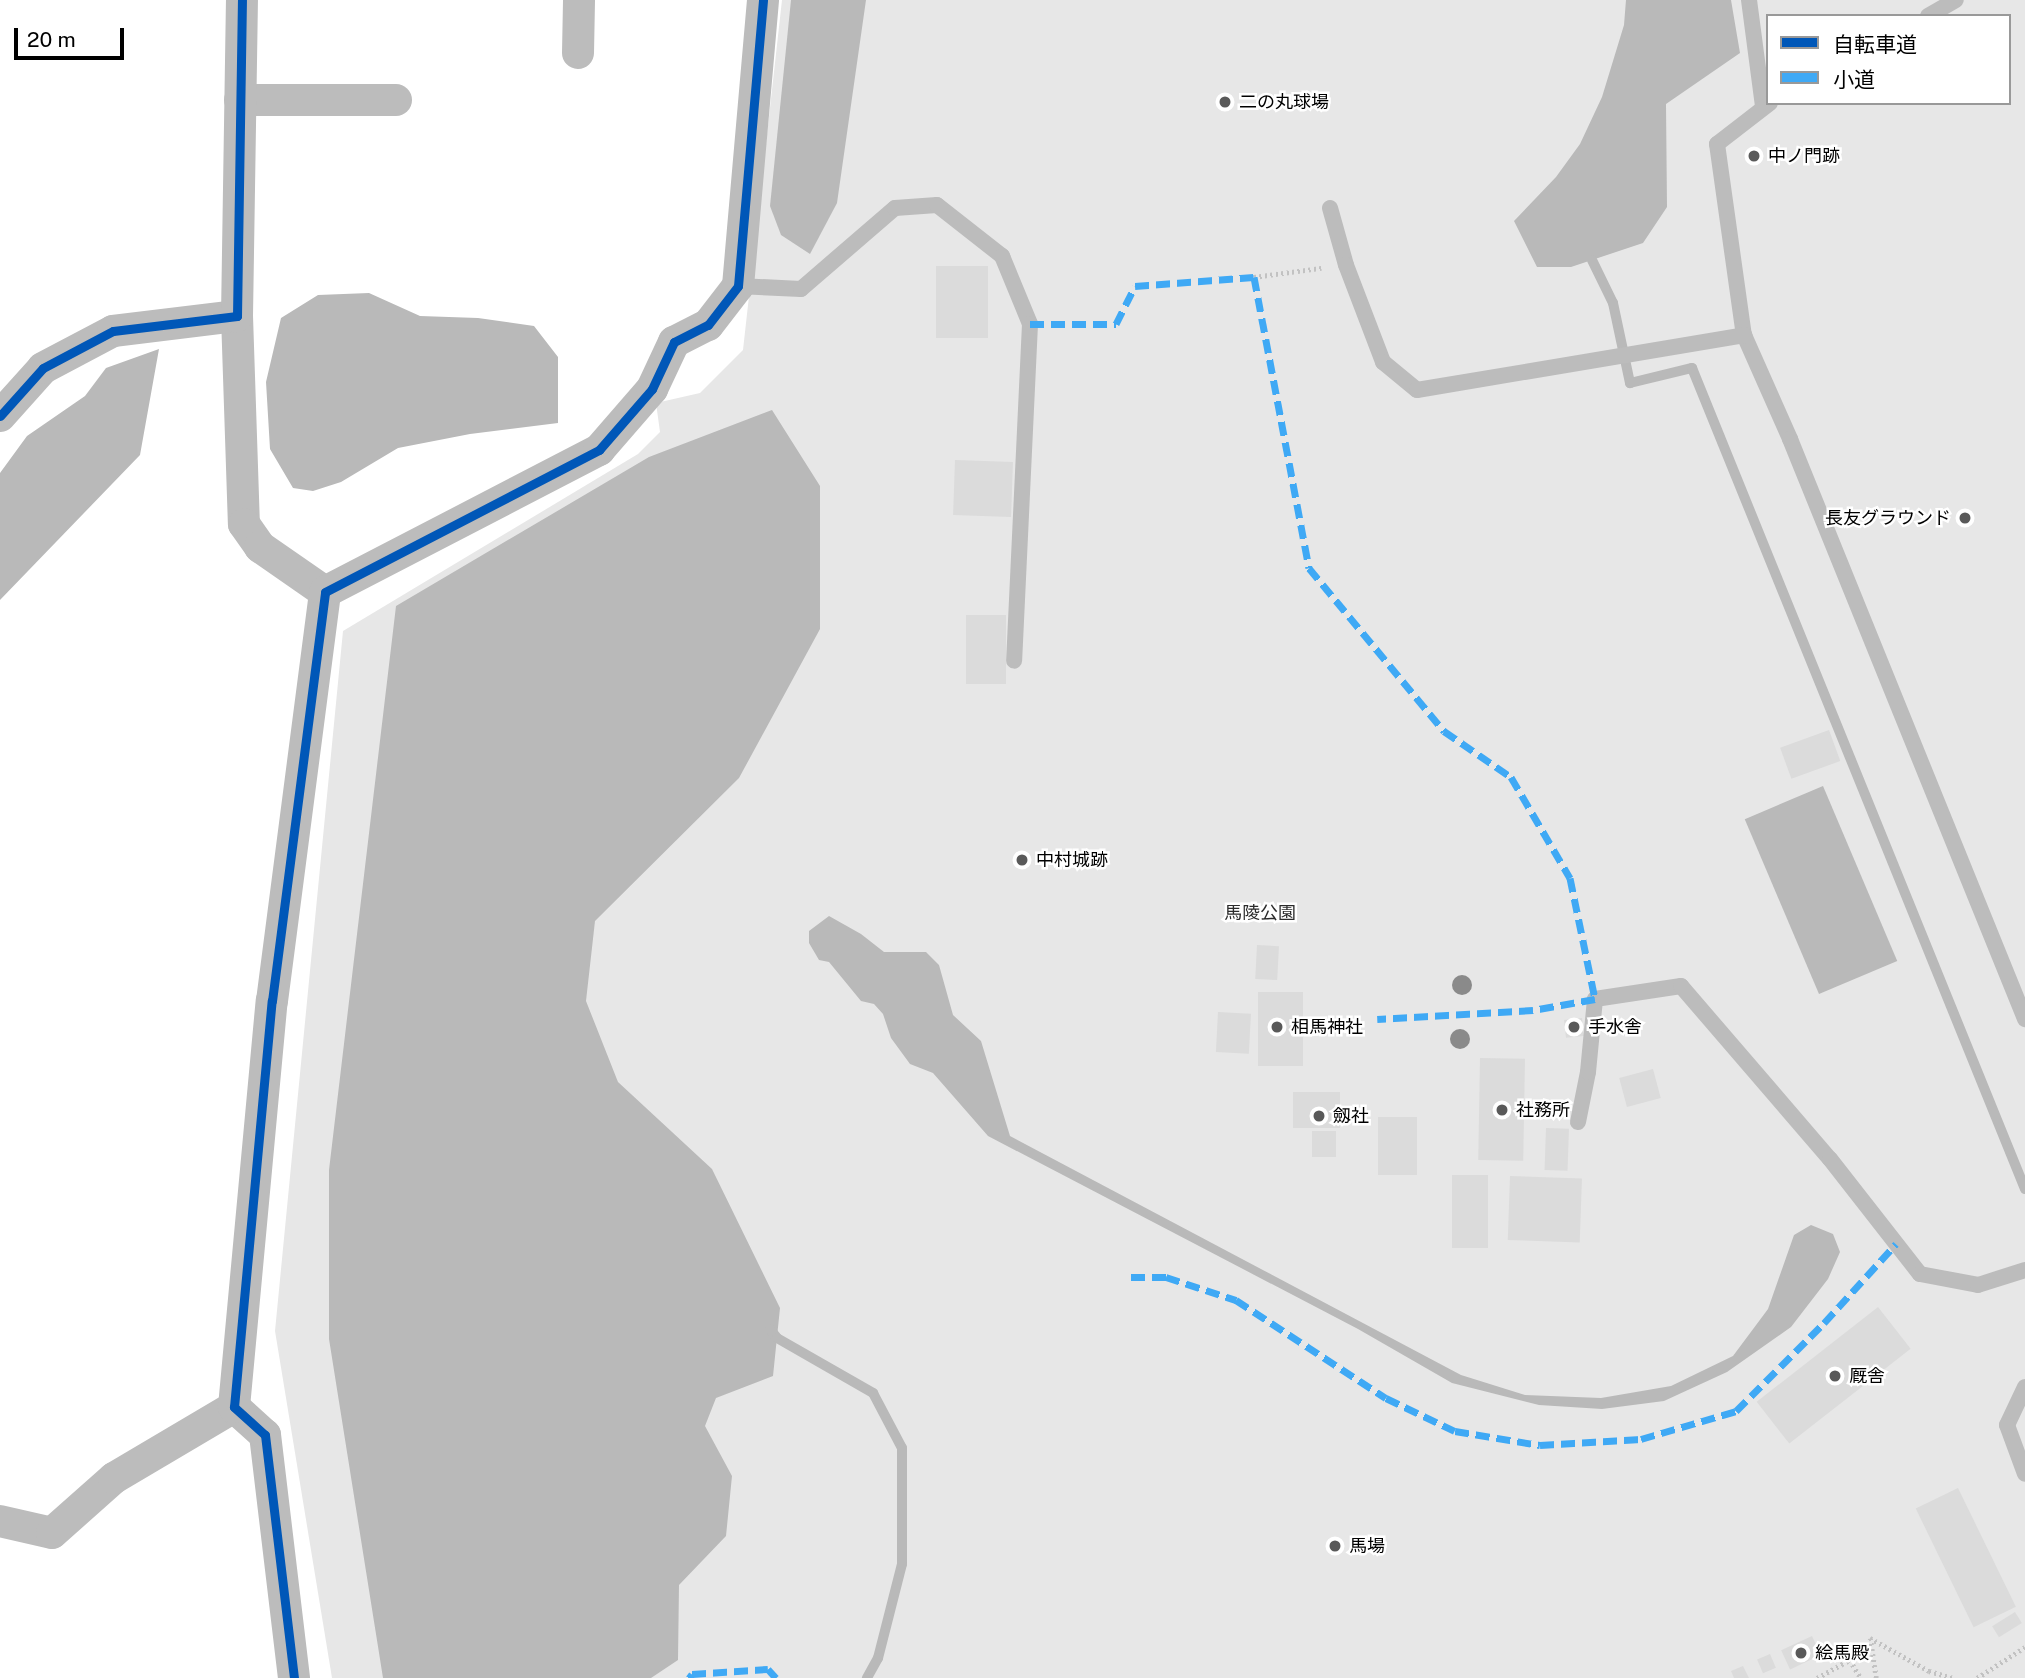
<!DOCTYPE html>
<html>
<head>
<meta charset="utf-8">
<style>
	body { margin:0 }
	#map { position:relative; width:2025px; height:1678px; overflow:hidden; background:#fff; font-family:"Public Sans","Noto Sans JP",sans-serif }
	div>[style] { position:absolute }
	[style*='--x'] { left:calc(var(--x)*1px); top:calc(var(--y)*1px); width:calc(var(--w)*1px); rotate:calc(var(--a)*1deg) }
	.green>* { inset:0; background:#e7e7e7 }
	.water>* { inset:0; background:#b9b9b9; transform-origin:0 0 }
	.stream>* { height:10px; margin:-5px; padding:0 5px; transform-origin:5px; border-radius:5px; background:#b9b9b9 }
	.building>* { inset:0; background:#dbdbdb; transform-origin:0 0 }
	.path>* { height:4.5px; margin-top:-2.25px; transform-origin:0; background:repeating-linear-gradient(90deg,#c2c2c2 0 2px,transparent 0 5.5px) }
	.lane>* { height:16px; margin:-8px; padding:0 8px; transform-origin:8px; border-radius:8px; background:#bcbcbc }
	.street>* { height:32px; margin:-16px; padding:0 16px; transform-origin:16px; border-radius:16px; background:#bcbcbc }
	.quiet>* { height:7px; margin-top:-3.5px; transform-origin:0; background:repeating-linear-gradient(90deg,#3fa9f5 0 14px,transparent 0 21px) }
	.cycleway>* { height:9px; margin:-4.5px; padding:0 4.5px; transform-origin:4.5px; border-radius:4.5px; background:#0057b8 }
	.trees>* { width:20px; height:20px; margin:-10px; border-radius:50%; background:#8a8a8a }
	.dots>* { width:19px; height:19px; translate:-50% -50%; box-sizing:border-box; border:4px solid #fff; border-radius:50% }
	span { translate:-50% -50%; white-space:nowrap; text-align:center; line-height:1.15; -webkit-text-stroke:5px #fff; paint-order:stroke }
	.poi-label { font-size:18px; color:#000 }
	.left { translate:0 -50%; text-align:left }
	.right { translate:-100% -50%; text-align:right }
	.park-label { font-size:18px; color:#2b2b2b }
	.legend { position:absolute; left:1766px; top:14px; width:245px; height:91px; box-sizing:border-box; background:#fff; border:2px solid #999; margin:0; padding:9px 12px; list-style:none; font-size:21px; color:#000 }
	.legend li { display:flex; align-items:center; gap:14px; height:35px }
	.legend b { width:35px; border:2px solid #999 }
	.scale { position:absolute; left:14px; top:28px; width:110px; height:32px; box-sizing:border-box; border:4px solid #000; border-top:0; padding-left:9px; font-size:21px; line-height:24px; white-space:nowrap; color:#000; -webkit-text-stroke:5px #fff; paint-order:stroke }
</style>
</head>
<body>
<div id="map">
	<div class="green">
		<i style="clip-path:polygon(evenodd,782px 0,2025px 0,2025px 1678px,332px 1678px,275px 1331px,343px 631px,638px 454px,660px 432px,656px 403px,700px 393px,743px 350px,782px 0,1768px 16px,2009px 16px,2009px 103px,1768px 103px,1768px 16px)"></i>
	</div>
	<div class="water">
		<i style="clip-path:polygon(791px 0,866px 0,837px 203px,810px 254px,781px 235px,770px 206px)"></i>
		<i style="clip-path:polygon(1626px 0,1731px 0,1740px 53px,1666px 104px,1667px 207px,1643px 243px,1571px 267px,1537px 267px,1514px 221px,1556px 177px,1580px 144px,1602px 97px,1624px 25px)"></i>
		<i style="clip-path:polygon(369px 293px,420px 316px,478px 318px,534px 326px,558px 357px,558px 423px,470px 434px,398px 448px,341px 482px,313px 491px,293px 488px,270px 449px,266px 382px,281px 318px,318px 295px)"></i>
		<i style="clip-path:polygon(159px 349px,140px 455px,0 600px,0 473px,27px 436px,85px 396px,106px 368px)"></i>
		<i style="clip-path:polygon(772px 410px,820px 486px,820px 629px,739px 778px,595px 921px,586px 1001px,618px 1082px,712px 1169px,780px 1308px,773px 1376px,716px 1398px,705px 1426px,732px 1476px,726px 1536px,679px 1585px,678px 1660px,651px 1678px,383px 1678px,329px 1339px,329px 1170px,396px 606px,649px 457px)"></i>
		<i style="left:1823px;top:786px;width:190px;height:85px;rotate:67deg"></i>
		<i style="clip-path:polygon(829px 916px,861px 934px,884px 952px,926px 952px,939px 965px,953px 1015px,981px 1041px,1010px 1136px,1461px 1375px,1525px 1395px,1601px 1398px,1671px 1386px,1733px 1356px,1768px 1309px,1794px 1235px,1811px 1225px,1833px 1234px,1840px 1252px,1828px 1279px,1791px 1327px,1727px 1372px,1664px 1401px,1602px 1409px,1539px 1405px,1452px 1383px,1358px 1329px,988px 1136px,933px 1073px,910px 1064px,891px 1038px,883px 1014px,874px 1004px,861px 1001px,829px 962px,819px 960px,809px 943px,809px 931px)"></i>
	</div>
	<div class="stream">
		<i style="--x:1592;--y:260;--w:48;--a:64"></i>
		<i style="--x:1613;--y:303;--w:82;--a:78"></i>
		<i style="--x:1630;--y:383;--w:64;--a:-13.6"></i>
		<i style="--x:1692;--y:368;--w:886;--a:67.92"></i>
		<i style="--x:770;--y:1329;--w:11;--a:52"></i>
		<i style="--x:777;--y:1338;--w:111;--a:29.8"></i>
		<i style="--x:873;--y:1393;--w:62;--a:62.2"></i>
		<i style="--x:902;--y:1448;--w:116;--a:90"></i>
		<i style="--x:902;--y:1564;--w:97;--a:104.3"></i>
		<i style="--x:878;--y:1658;--w:23;--a:119"></i>
	</div>
	<div class="building">
		<i style="left:936px;top:266px;width:52px;height:72px"></i>
		<i style="left:955px;top:460px;width:58px;height:55px;rotate:2deg"></i>
		<i style="left:966px;top:615px;width:40px;height:69px"></i>
		<i style="left:1829px;top:730px;width:33px;height:52px;rotate:70deg"></i>
		<i style="left:1257px;top:945px;width:22px;height:34px;rotate:3deg"></i>
		<i style="left:1258px;top:992px;width:45px;height:74px"></i>
		<i style="left:1218px;top:1012px;width:33px;height:40px;rotate:3deg"></i>
		<i style="left:1582px;top:1018px;width:18px;height:18px;rotate:84deg"></i>
		<i style="left:1480px;top:1058px;width:45px;height:102px;rotate:1deg"></i>
		<i style="left:1653px;top:1069px;width:30px;height:35px;rotate:75deg"></i>
		<i style="left:1293px;top:1092px;width:47px;height:36px"></i>
		<i style="left:1378px;top:1117px;width:39px;height:58px"></i>
		<i style="left:1546px;top:1128px;width:23px;height:42px;rotate:2deg"></i>
		<i style="left:1312px;top:1131px;width:24px;height:26px"></i>
		<i style="left:1452px;top:1175px;width:36px;height:73px"></i>
		<i style="left:1510px;top:1176px;width:72px;height:64px;rotate:2deg"></i>
		<i style="left:1878px;top:1307px;width:53px;height:154px;rotate:52deg"></i>
		<i style="left:1958px;top:1488px;width:132px;height:47px;rotate:64deg"></i>
		<i style="left:2015px;top:1612px;width:13px;height:27px;rotate:58deg"></i>
		<i style="left:1812px;top:1636px;width:21px;height:34px;rotate:65deg"></i>
		<i style="left:1770px;top:1654px;width:15px;height:14px;rotate:67deg"></i>
		<i style="clip-path:polygon(1743px 1666px,1749px 1678px,1734px 1678px,1731px 1671px)"></i>
	</div>
	<div class="path">
		<i style="--x:1254;--y:277;--w:68;--a:-7.7"></i>
		<i style="--x:1817;--y:1678;--w:38;--a:-29"></i>
		<i style="--x:1850;--y:1660;--w:21;--a:59"></i>
		<i style="--x:1876;--y:1678;--w:40;--a:-98.5"></i>
		<i style="--x:1870;--y:1638;--w:68;--a:29.2"></i>
		<i style="--x:1929;--y:1671;--w:25;--a:16"></i>
		<i style="--x:1977;--y:1678;--w:57;--a:-32.9"></i>
	</div>
	<div class="lane">
		<i style="--x:1749;--y:0;--w:108;--a:82.5"></i>
		<i style="--x:1928;--y:16;--w:32;--a:-30"></i>
		<i style="--x:1770;--y:103;--w:67;--a:142.3"></i>
		<i style="--x:1717;--y:144;--w:193;--a:82"></i>
		<i style="--x:1744;--y:335;--w:114;--a:66.1"></i>
		<i style="--x:1790;--y:439;--w:626;--a:67.94"></i>
		<i style="--x:1330;--y:208;--w:59;--a:74.3"></i>
		<i style="--x:1346;--y:265;--w:104;--a:69.1"></i>
		<i style="--x:1383;--y:362;--w:44;--a:39.5"></i>
		<i style="--x:1417;--y:390;--w:332;--a:-9.5"></i>
		<i style="--x:738;--y:286;--w:63;--a:2.7"></i>
		<i style="--x:801;--y:289;--w:124;--a:-40.8"></i>
		<i style="--x:895;--y:208;--w:42;--a:-4.1"></i>
		<i style="--x:937;--y:205;--w:83;--a:38.1"></i>
		<i style="--x:1002;--y:256;--w:74;--a:67.6"></i>
		<i style="--x:1030;--y:324;--w:337;--a:92.7"></i>
		<i style="--x:1578;--y:1122;--w:51;--a:-78.7"></i>
		<i style="--x:1588;--y:1072;--w:73;--a:-84.5"></i>
		<i style="--x:1595;--y:999;--w:87;--a:-8.6"></i>
		<i style="--x:1681;--y:986;--w:228;--a:49.3"></i>
		<i style="--x:1830;--y:1159;--w:146;--a:52"></i>
		<i style="--x:1920;--y:1274;--w:59;--a:10.7"></i>
		<i style="--x:1978;--y:1285;--w:49;--a:-17.7"></i>
		<i style="--x:2025;--y:1387;--w:42;--a:115.3"></i>
		<i style="--x:2007;--y:1425;--w:52;--a:69.8"></i>
	</div>
	<div class="street">
		<i style="--x:578;--y:53;--w:53;--a:-88.9"></i>
		<i style="--x:240;--y:100;--w:156;--a:0"></i>
		<i style="--x:237;--y:316;--w:208;--a:88.1"></i>
		<i style="--x:244;--y:524;--w:28;--a:55"></i>
		<i style="--x:260;--y:547;--w:79;--a:34.7"></i>
		<i style="--x:0;--y:416;--w:64;--a:-48.1"></i>
		<i style="--x:43;--y:368;--w:79;--a:-27.9"></i>
		<i style="--x:113;--y:331;--w:125;--a:-6.9"></i>
		<i style="--x:237;--y:316;--w:316;--a:-89.1"></i>
		<i style="--x:0;--y:1521;--w:53;--a:13"></i>
		<i style="--x:52;--y:1533;--w:83;--a:-41.6"></i>
		<i style="--x:114;--y:1478;--w:139;--a:-30.6"></i>
		<i style="--x:294;--y:1678;--w:245;--a:-96.8"></i>
		<i style="--x:265;--y:1435;--w:42;--a:-137.9"></i>
		<i style="--x:234;--y:1407;--w:408;--a:-84.7"></i>
		<i style="--x:272;--y:1001;--w:412;--a:-82.6"></i>
		<i style="--x:325;--y:592;--w:309;--a:-27.4"></i>
		<i style="--x:599;--y:450;--w:81;--a:-49"></i>
		<i style="--x:652;--y:389;--w:52;--a:-64.9"></i>
		<i style="--x:674;--y:342;--w:38;--a:-27"></i>
		<i style="--x:708;--y:325;--w:49;--a:-52.4"></i>
		<i style="--x:738;--y:286;--w:287;--a:-85"></i>
	</div>
	<div class="quiet">
		<i style="--x:1030;--y:324;--w:86;--a:0"></i>
		<i style="--x:1116;--y:324;--w:42;--a:-63.4"></i>
		<i style="--x:1135;--y:286;--w:119;--a:-4.3"></i>
		<i style="--x:1254;--y:277;--w:296;--a:79.3"></i>
		<i style="--x:1309;--y:568;--w:212;--a:50.4"></i>
		<i style="--x:1444;--y:731;--w:81;--a:34.5"></i>
		<i style="--x:1511;--y:777;--w:117;--a:59.7"></i>
		<i style="--x:1570;--y:878;--w:124;--a:78.3"></i>
		<i style="--x:1595;--y:999;--w:63;--a:169.9"></i>
		<i style="--x:1533;--y:1010;--w:156;--a:176.7"></i>
		<i style="--x:1131;--y:1277;--w:35;--a:0"></i>
		<i style="--x:1166;--y:1277;--w:74;--a:18.2"></i>
		<i style="--x:1236;--y:1300;--w:179;--a:33.2"></i>
		<i style="--x:1386;--y:1398;--w:76;--a:25.6"></i>
		<i style="--x:1455;--y:1431;--w:86;--a:9.4"></i>
		<i style="--x:1540;--y:1445;--w:101;--a:-3.4"></i>
		<i style="--x:1641;--y:1439;--w:99;--a:-16.4"></i>
		<i style="--x:1736;--y:1411;--w:124;--a:-45"></i>
		<i style="--x:1824;--y:1323;--w:107;--a:-47.7"></i>
		<i style="--x:689;--y:1678;--w:5;--a:-53"></i>
		<i style="--x:692;--y:1674;--w:76;--a:-3.8"></i>
		<i style="--x:768;--y:1669;--w:12;--a:48"></i>
	</div>
	<div class="cycleway">
		<i style="--x:0;--y:416;--w:64;--a:-48.1"></i>
		<i style="--x:43;--y:368;--w:79;--a:-27.9"></i>
		<i style="--x:113;--y:331;--w:125;--a:-6.9"></i>
		<i style="--x:237;--y:316;--w:316;--a:-89.1"></i>
		<i style="--x:294;--y:1678;--w:245;--a:-96.8"></i>
		<i style="--x:265;--y:1435;--w:42;--a:-137.9"></i>
		<i style="--x:234;--y:1407;--w:408;--a:-84.7"></i>
		<i style="--x:272;--y:1001;--w:412;--a:-82.6"></i>
		<i style="--x:325;--y:592;--w:309;--a:-27.4"></i>
		<i style="--x:599;--y:450;--w:81;--a:-49"></i>
		<i style="--x:652;--y:389;--w:52;--a:-64.9"></i>
		<i style="--x:674;--y:342;--w:38;--a:-27"></i>
		<i style="--x:708;--y:325;--w:49;--a:-52.4"></i>
		<i style="--x:738;--y:286;--w:287;--a:-85"></i>
	</div>
	<div class="trees">
		<i style="left:1462px;top:985px"></i>
		<i style="left:1460px;top:1039px"></i>
	</div>
	<div class="dots">
		<i style="left:1225px;top:102px;background:#595959"></i>
		<i style="left:1754px;top:156px;background:#595959"></i>
		<i style="left:1965px;top:518px;background:#595959"></i>
		<i style="left:1022px;top:860px;background:#595959"></i>
		<i style="left:1277px;top:1027px;background:#595959"></i>
		<i style="left:1574px;top:1027px;background:#595959"></i>
		<i style="left:1502px;top:1110px;background:#595959"></i>
		<i style="left:1319px;top:1116px;background:#595959"></i>
		<i style="left:1835px;top:1376px;background:#595959"></i>
		<i style="left:1335px;top:1546px;background:#595959"></i>
		<i style="left:1801px;top:1653px;background:#595959"></i>
	</div>
	<div class="poi-label">
		<span class="left" style="left:1239px;top:102px">二の丸球場</span>
		<span class="left" style="left:1768px;top:156px">中ノ門跡</span>
		<span class="right" style="left:1951px;top:518px">長友グラウンド</span>
		<span class="left" style="left:1036px;top:860px">中村城跡</span>
		<span class="left" style="left:1291px;top:1027px">相馬神社</span>
		<span class="left" style="left:1588px;top:1027px">手水舎</span>
		<span class="left" style="left:1516px;top:1110px">社務所</span>
		<span class="left" style="left:1333px;top:1116px">劔社</span>
		<span class="left" style="left:1849px;top:1376px">厩舎</span>
		<span class="left" style="left:1349px;top:1546px">馬場</span>
		<span class="left" style="left:1815px;top:1653px">絵馬殿</span>
	</div>
	<div class="park-label">
		<span style="left:1260px;top:913px">馬陵公園</span>
	</div>
	<ul class="legend">
	<li><b style="height:9px;background:#0057b8"></b>自転車道</li>
	<li><b style="height:9px;background:#3fa9f5"></b>小道</li>
	</ul>
	<div class="scale">20 m</div>
</div>
</body>
</html>
